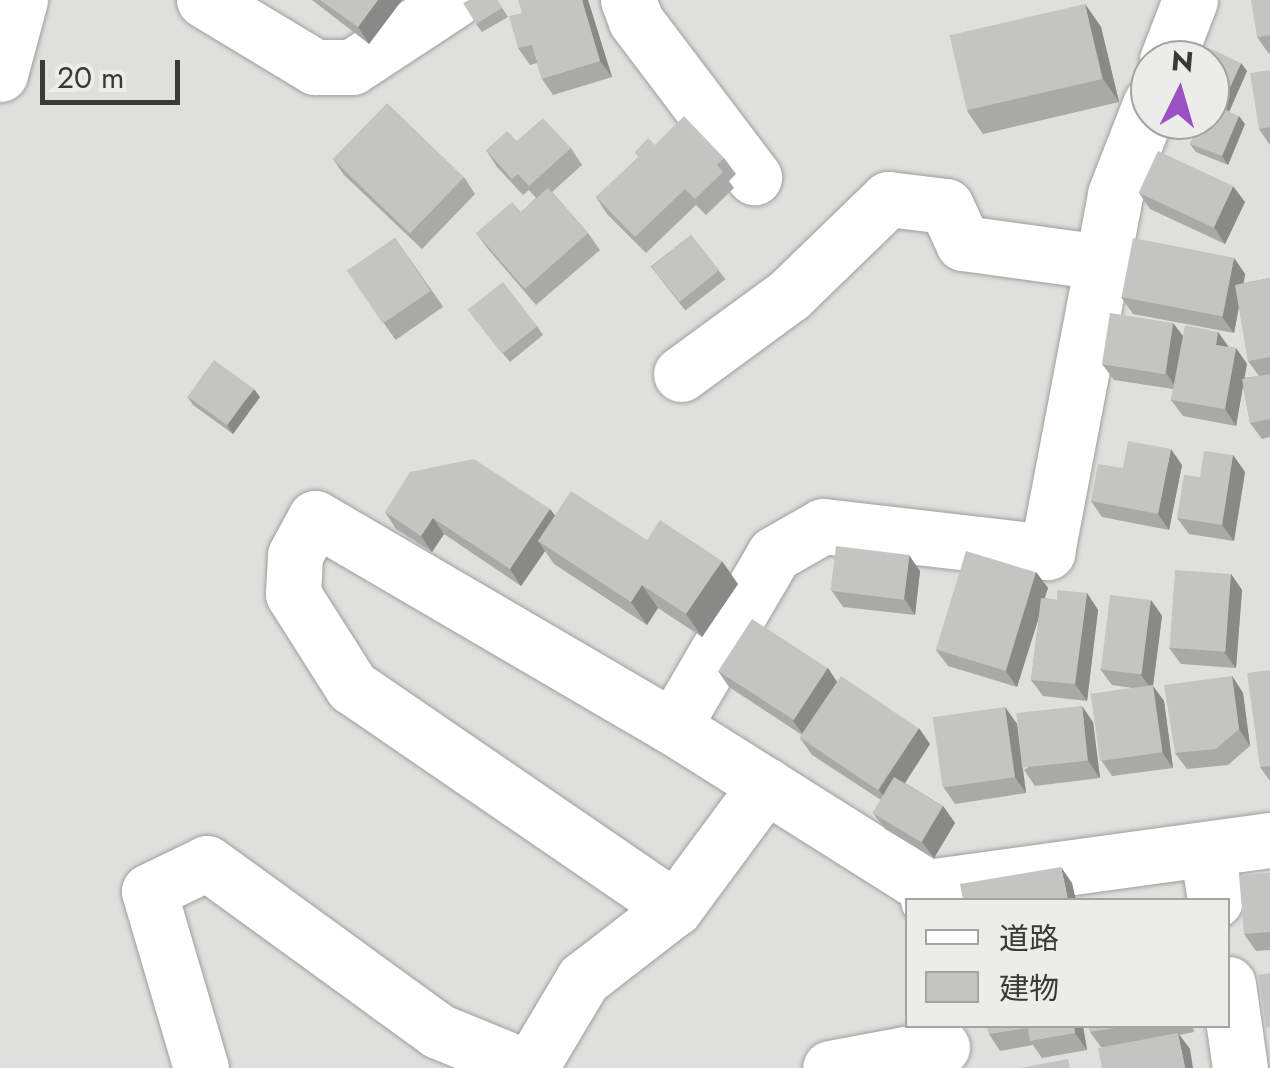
<!DOCTYPE html>
<html>
<head>
<meta charset="utf-8">
<style>
	body { margin:0 }
	#map { position:relative; width:1270px; height:1068px; overflow:hidden; background:#dfe0dc; font-family:Jost,"Noto Sans JP",sans-serif }
	div>[style] { position:absolute }
	[style*='--x'] { left:calc(var(--x)*1px); top:calc(var(--y)*1px); width:calc(var(--w)*1px); rotate:calc(var(--a)*1deg) }
	.roads { filter:drop-shadow(0 0 2px #9e9f9b) drop-shadow(0 0 2px #9e9f9b) }
	.minor>* { height:55px; margin:-27.5px; padding:0 27.5px; transform-origin:27.5px; border-radius:27.5px; background:#fff }
	.wall>* { inset:0; background:#a9a9a6; transform-origin:0 0 }
	.shaded-wall>* { inset:0; background:#898a87 }
	.building>* { inset:0; background:#c4c5c1; transform-origin:0 0 }
	span { translate:-50% -50%; white-space:nowrap; text-align:center; line-height:1.15; -webkit-text-stroke:10px #ecede9; paint-order:stroke }
	.legend { position:absolute; left:905px; top:898px; width:325px; height:130px; box-sizing:border-box; background:#ecede9; border:2px solid #a4a5a2; margin:0; padding:12px 18px; list-style:none; font-size:30px; color:#393a38 }
	.legend li { display:flex; align-items:center; gap:20px; height:50px }
	.legend b { width:50px; border:2px solid #a4a5a2 }
	.north { position:absolute; left:1130px; top:40px; width:100px; height:100px; box-sizing:border-box; background:#ecede9; border:2px solid #a4a5a2; border-radius:50%; rotate:5deg; font-size:28px; font-weight:700; line-height:40px; text-align:center; color:#393a38 }
	.north::after { content:''; display:block; margin:auto; width:35px; height:45px; background:#9a51c4; clip-path:polygon(50% 0,100% 100%,50% 72%,0 100%) }
	.scale { position:absolute; left:40px; top:60px; width:140px; height:45px; box-sizing:border-box; border:5px solid #393a38; border-top:0; padding-left:12px; font-size:30px; line-height:35px; white-space:nowrap; color:#393a38; -webkit-text-stroke:8px #ecede9; paint-order:stroke }
</style>
</head>
<body>
<div id="map">
	<div class="roads">
		<div class="minor">
			<i style="--x:204;--y:0;--w:130;--a:31.1"></i>
			<i style="--x:315;--y:67;--w:37;--a:0"></i>
			<i style="--x:352;--y:67;--w:122;--a:-33.3"></i>
			<i style="--x:628;--y:0;--w:22;--a:69"></i>
			<i style="--x:636;--y:21;--w:196;--a:52.9"></i>
			<i style="--x:1167;--y:60;--w:64;--a:-69"></i>
			<i style="--x:0;--y:74;--w:77;--a:-74.9"></i>
			<i style="--x:681;--y:374;--w:134;--a:-36.2"></i>
			<i style="--x:789;--y:295;--w:138;--a:-44.1"></i>
			<i style="--x:888;--y:199;--w:58;--a:6.9"></i>
			<i style="--x:946;--y:206;--w:41;--a:65.3"></i>
			<i style="--x:963;--y:243;--w:140;--a:7.8"></i>
			<i style="--x:673;--y:727;--w:200;--a:-59.7"></i>
			<i style="--x:774;--y:554;--w:56;--a:-29.7"></i>
			<i style="--x:823;--y:526;--w:226;--a:6.6"></i>
			<i style="--x:1047;--y:552;--w:364;--a:-79.2"></i>
			<i style="--x:1115;--y:194;--w:97;--a:-68.7"></i>
			<i style="--x:1207;--y:849;--w:52;--a:81.1"></i>
			<i style="--x:928;--y:900;--w:13;--a:-94"></i>
			<i style="--x:927;--y:887;--w:346;--a:-7.8"></i>
			<i style="--x:675;--y:908;--w:391;--a:-145.6"></i>
			<i style="--x:352;--y:687;--w:110;--a:-122.4"></i>
			<i style="--x:293;--y:594;--w:39;--a:-87"></i>
			<i style="--x:295;--y:555;--w:42;--a:-61.6"></i>
			<i style="--x:315;--y:518;--w:415;--a:30.3"></i>
			<i style="--x:673;--y:727;--w:300;--a:32.2"></i>
			<i style="--x:1228;--y:984;--w:85;--a:81.9"></i>
			<i style="--x:201;--y:1068;--w:184;--a:-106.4"></i>
			<i style="--x:149;--y:891;--w:64;--a:-25.8"></i>
			<i style="--x:207;--y:863;--w:286;--a:36"></i>
			<i style="--x:438;--y:1031;--w:98;--a:22.1"></i>
			<i style="--x:530;--y:1068;--w:104;--a:-59.2"></i>
			<i style="--x:583;--y:979;--w:116;--a:-37.7"></i>
			<i style="--x:675;--y:908;--w:153;--a:-53.5"></i>
			<i style="--x:830;--y:1068;--w:114;--a:-10.6"></i>
		</div>
	</div>
	<div class="wall">
		<i style="clip-path:polygon(312px 0,402px 0,369px 44px)"></i>
		<i style="clip-path:polygon(497px 0,508px 17px,482px 32px,476px 24px)"></i>
		<i style="clip-path:polygon(588px 0,612px 77px,553px 95px,542px 79px,537px 63px,530px 65px,518px 48px)"></i>
		<i style="clip-path:polygon(1270px 0,1270px 53px,1269px 54px,1257px 37px)"></i>
		<i style="clip-path:polygon(1085px 4px,1101px 27px,1119px 102px,983px 134px,967px 111px)"></i>
		<i style="clip-path:polygon(1210px 60px,1247px 71px,1229px 112px,1245px 124px,1228px 165px,1196px 152px,1190px 144px,1210px 103px)"></i>
		<i style="clip-path:polygon(1270px 70px,1270px 145px,1259px 129px)"></i>
		<i style="clip-path:polygon(517px 141px,571px 148px,582px 165px,552px 192px,588px 233px,600px 250px,536px 305px,488px 249px,476px 233px,521px 212px,536px 198px,529px 190px,523px 195px,497px 167px,486px 150px)"></i>
		<i style="clip-path:polygon(655px 145px,724px 158px,736px 174px,729px 181px,734px 188px,706px 215px,696px 205px,646px 253px,607px 214px,596px 197px,639px 157px,635px 152px)"></i>
		<i style="clip-path:polygon(333px 159px,464px 177px,475px 194px,422px 249px,344px 175px)"></i>
		<i style="clip-path:polygon(1139px 193px,1245px 202px,1225px 244px,1150px 209px)"></i>
		<i style="left:691px;top:235px;width:56px;height:51px;rotate:52deg"></i>
		<i style="left:395px;top:238px;width:84px;height:58px;rotate:55deg"></i>
		<i style="clip-path:polygon(1234px 258px,1245px 274px,1244px 283px,1270px 278px,1270px 437px,1262px 439px,1250px 423px,1243px 386px,1236px 426px,1183px 416px,1171px 400px,1173px 389px,1114px 380px,1102px 364px,1173px 323px,1183px 336px,1218px 332px,1229px 347px,1236px 348px,1247px 364px,1244px 378px,1259px 376px,1248px 361px,1239px 306px,1234px 333px,1133px 314px,1121px 297px)"></i>
		<i style="clip-path:polygon(474px 318px,537px 326px,543px 335px,510px 362px)"></i>
		<i style="clip-path:polygon(187px 396px,260px 397px,233px 434px,193px 405px)"></i>
		<i style="clip-path:polygon(1233px 455px,1245px 472px,1234px 541px,1189px 534px,1177px 518px,1200px 477px)"></i>
		<i style="clip-path:polygon(1182px 465px,1169px 530px,1102px 517px,1091px 501px,1123px 468px)"></i>
		<i style="clip-path:polygon(550px 509px,555px 516px,647px 540px,738px 584px,702px 637px,658px 608px,647px 625px,554px 564px,545px 551px,521px 586px,444px 534px,432px 552px,396px 529px,385px 512px)"></i>
		<i style="clip-path:polygon(920px 571px,915px 615px,843px 607px,832px 591px)"></i>
		<i style="clip-path:polygon(1036px 572px,1048px 588px,1044px 598px,1057px 600px,1087px 593px,1098px 610px,1087px 701px,1043px 696px,1031px 680px,1039px 617px,1017px 687px,948px 666px,936px 650px)"></i>
		<i style="clip-path:polygon(1231px 574px,1242px 590px,1236px 668px,1181px 664px,1169px 648px)"></i>
		<i style="clip-path:polygon(1151px 600px,1162px 616px,1153px 686px,1164px 701px,1173px 768px,1112px 776px,1101px 760px,1132px 688px,1112px 685px,1100px 669px)"></i>
		<i style="clip-path:polygon(828px 668px,837px 682px,930px 744px,905px 783px,943px 806px,955px 823px,934px 858px,885px 829px,873px 813px,881px 800px,812px 755px,800px 738px,802px 735px,729px 687px,718px 671px)"></i>
		<i style="clip-path:polygon(1270px 670px,1270px 781px,1260px 767px)"></i>
		<i style="clip-path:polygon(1232px 676px,1243px 693px,1250px 746px,1228px 765px,1187px 769px,1175px 753px)"></i>
		<i style="clip-path:polygon(1005px 707px,1017px 724px,1026px 793px,955px 804px,944px 788px)"></i>
		<i style="clip-path:polygon(1093px 722px,1100px 778px,1035px 786px,1024px 770px)"></i>
		<i style="clip-path:polygon(1270px 873px,1270px 950px,1256px 951px,1244px 934px)"></i>
		<i style="clip-path:polygon(987px 1026px,1083px 1026px,1087px 1050px,1042px 1058px,1033px 1045px,1000px 1051px,989px 1034px)"></i>
		<i style="clip-path:polygon(1089px 1026px,1193px 1026px,1194px 1032px,1179px 1035px,1190px 1049px,1101px 1047px,1090px 1032px)"></i>
	</div>
	<div class="shaded-wall">
		<i style="clip-path:polygon(378px 0,402px 0,369px 44px,358px 27px)"></i>
		<i style="clip-path:polygon(582px 0,588px 0,612px 77px,600px 61px)"></i>
		<i style="clip-path:polygon(1085px 4px,1101px 27px,1119px 102px,1103px 79px)"></i>
		<i style="clip-path:polygon(1241px 63px,1247px 71px,1229px 112px,1223px 103px)"></i>
		<i style="clip-path:polygon(1239px 116px,1245px 124px,1228px 165px,1222px 156px)"></i>
		<i style="clip-path:polygon(1233px 186px,1245px 202px,1225px 244px,1214px 227px)"></i>
		<i style="clip-path:polygon(1234px 258px,1245px 274px,1234px 333px,1222px 317px)"></i>
		<i style="clip-path:polygon(1173px 323px,1185px 339px,1177px 389px,1166px 373px)"></i>
		<i style="clip-path:polygon(1218px 332px,1229px 348px,1216px 345px)"></i>
		<i style="clip-path:polygon(1236px 348px,1247px 364px,1236px 426px,1225px 409px)"></i>
		<i style="clip-path:polygon(254px 389px,260px 397px,233px 434px,227px 425px)"></i>
		<i style="clip-path:polygon(1171px 449px,1182px 465px,1169px 530px,1158px 514px)"></i>
		<i style="clip-path:polygon(1233px 455px,1245px 472px,1234px 541px,1222px 525px)"></i>
		<i style="clip-path:polygon(550px 509px,562px 525px,538px 541px,545px 551px,521px 586px,510px 569px)"></i>
		<i style="clip-path:polygon(433px 518px,444px 534px,432px 552px,421px 536px)"></i>
		<i style="clip-path:polygon(909px 555px,920px 571px,915px 615px,904px 598px)"></i>
		<i style="clip-path:polygon(722px 561px,738px 584px,702px 637px,686px 614px)"></i>
		<i style="clip-path:polygon(1036px 572px,1048px 588px,1017px 687px,1006px 671px)"></i>
		<i style="clip-path:polygon(1231px 574px,1242px 590px,1236px 668px,1224px 652px)"></i>
		<i style="clip-path:polygon(642px 585px,658px 608px,647px 625px,631px 602px)"></i>
		<i style="clip-path:polygon(1087px 593px,1098px 610px,1087px 701px,1075px 684px)"></i>
		<i style="clip-path:polygon(1151px 600px,1162px 616px,1153px 686px,1164px 701px,1173px 768px,1162px 752px,1153px 691px,1141px 675px)"></i>
		<i style="clip-path:polygon(828px 668px,839px 685px,805px 737px,793px 721px)"></i>
		<i style="clip-path:polygon(1232px 676px,1243px 693px,1250px 746px,1239px 729px)"></i>
		<i style="clip-path:polygon(1082px 706px,1093px 722px,1100px 778px,1088px 761px)"></i>
		<i style="clip-path:polygon(1005px 707px,1017px 724px,1026px 793px,1015px 777px)"></i>
		<i style="clip-path:polygon(919px 728px,930px 744px,890px 806px,879px 790px)"></i>
		<i style="clip-path:polygon(943px 806px,955px 823px,934px 858px,922px 842px)"></i>
		<i style="clip-path:polygon(1061px 867px,1072px 883px,1076px 900px,1068px 900px)"></i>
		<i style="clip-path:polygon(1074px 1026px,1083px 1026px,1087px 1050px,1075px 1033px)"></i>
		<i style="clip-path:polygon(1178px 1033px,1190px 1049px,1193px 1068px,1185px 1068px)"></i>
	</div>
	<div class="building">
		<i style="clip-path:polygon(320px 0,378px 0,358px 27px)"></i>
		<i style="clip-path:polygon(469px 0,497px 0,502px 8px,476px 24px,463px 3px)"></i>
		<i style="clip-path:polygon(518px 0,582px 0,600px 61px,542px 79px,532px 45px,518px 48px,509px 16px,522px 13px)"></i>
		<i style="clip-path:polygon(1251px 0,1270px 0,1270px 35px,1257px 37px)"></i>
		<i style="left:1085px;top:4px;width:77px;height:139px;rotate:77deg"></i>
		<i style="clip-path:polygon(1200px 44px,1241px 63px,1223px 103px,1210px 98px,1210px 60px,1193px 60px)"></i>
		<i style="clip-path:polygon(1270px 70px,1270px 127px,1259px 129px,1250px 73px)"></i>
		<i style="left:387px;top:103px;width:107px;height:78px;rotate:44deg"></i>
		<i style="clip-path:polygon(1210px 104px,1239px 116px,1222px 156px,1190px 144px,1200px 120px,1210px 120px)"></i>
		<i style="clip-path:polygon(684px 116px,724px 158px,717px 165px,723px 172px,695px 199px,685px 189px,635px 237px,596px 197px,639px 156px,635px 152px,648px 138px,655px 145px)"></i>
		<i style="clip-path:polygon(543px 118px,571px 148px,529px 186px,518px 174px,512px 179px,486px 150px,507px 131px,517px 141px)"></i>
		<i style="left:1158px;top:151px;width:83px;height:46px;rotate:25deg"></i>
		<i style="clip-path:polygon(548px 188px,588px 233px,525px 289px,476px 233px,512px 202px,521px 212px)"></i>
		<i style="left:691px;top:235px;width:45px;height:51px;rotate:51deg"></i>
		<i style="left:395px;top:238px;width:64px;height:58px;rotate:56deg"></i>
		<i style="left:1133px;top:238px;width:103px;height:60px;rotate:11deg"></i>
		<i style="clip-path:polygon(1270px 278px,1270px 357px,1248px 361px,1235px 285px)"></i>
		<i style="left:503px;top:282px;width:56px;height:45px;rotate:52deg"></i>
		<i style="left:1110px;top:313px;width:64px;height:52px;rotate:9deg"></i>
		<i style="clip-path:polygon(1185px 325px,1218px 332px,1216px 345px,1236px 348px,1225px 409px,1171px 400px)"></i>
		<i style="left:214px;top:360px;width:49px;height:45px;rotate:36deg"></i>
		<i style="clip-path:polygon(1270px 374px,1270px 419px,1250px 423px,1242px 379px)"></i>
		<i style="clip-path:polygon(1128px 441px,1171px 449px,1158px 514px,1091px 501px,1098px 464px,1123px 468px)"></i>
		<i style="clip-path:polygon(1204px 451px,1233px 455px,1222px 525px,1177px 518px,1184px 475px,1200px 477px)"></i>
		<i style="clip-path:polygon(474px 459px,550px 509px,510px 569px,433px 518px,421px 536px,385px 512px,410px 472px)"></i>
		<i style="clip-path:polygon(571px 491px,647px 540px,660px 520px,722px 561px,686px 614px,642px 585px,631px 602px,538px 541px)"></i>
		<i style="left:836px;top:546px;width:74px;height:45px;rotate:7deg"></i>
		<i style="left:966px;top:551px;width:73px;height:103px;rotate:17deg"></i>
		<i style="left:1175px;top:570px;width:56px;height:78px;rotate:4deg"></i>
		<i style="clip-path:polygon(1057px 590px,1087px 593px,1075px 684px,1031px 680px,1041px 598px,1057px 600px)"></i>
		<i style="left:1110px;top:595px;width:41px;height:75px;rotate:7deg"></i>
		<i style="left:752px;top:619px;width:90px;height:62px;rotate:33deg"></i>
		<i style="clip-path:polygon(1270px 670px,1270px 766px,1260px 767px,1247px 673px)"></i>
		<i style="left:841px;top:676px;width:94px;height:74px;rotate:34deg"></i>
		<i style="clip-path:polygon(1232px 676px,1239px 729px,1216px 749px,1175px 753px,1164px 685px)"></i>
		<i style="left:1153px;top:685px;width:68px;height:63px;rotate:82deg"></i>
		<i style="left:1082px;top:706px;width:55px;height:66px;rotate:84deg"></i>
		<i style="left:1005px;top:707px;width:71px;height:73px;rotate:82deg"></i>
		<i style="left:894px;top:777px;width:57px;height:42px;rotate:31deg"></i>
		<i style="clip-path:polygon(1061px 867px,1068px 900px,963px 900px,960px 884px)"></i>
		<i style="clip-path:polygon(1270px 873px,1270px 932px,1244px 934px,1239px 875px)"></i>
		<i style="clip-path:polygon(1270px 973px,1270px 1027px,1266px 1028px,1258px 975px)"></i>
		<i style="clip-path:polygon(987px 1026px,1074px 1026px,1075px 1033px,1030px 1041px,1028px 1028px,989px 1034px)"></i>
		<i style="clip-path:polygon(1089px 1026px,1128px 1026px,1090px 1032px)"></i>
		<i style="clip-path:polygon(1178px 1033px,1185px 1068px,1102px 1068px,1098px 1048px)"></i>
		<i style="clip-path:polygon(1068px 1059px,1070px 1068px,1020px 1068px)"></i>
	</div>
	<ul class="legend">
	<li><b style="height:12px;background:#fff"></b>道路</li>
	<li><b style="height:28px;background:#c4c5c1"></b>建物</li>
	</ul>
	<div class="north">N</div>
	<div class="scale">20 m</div>
</div>
</body>
</html>
